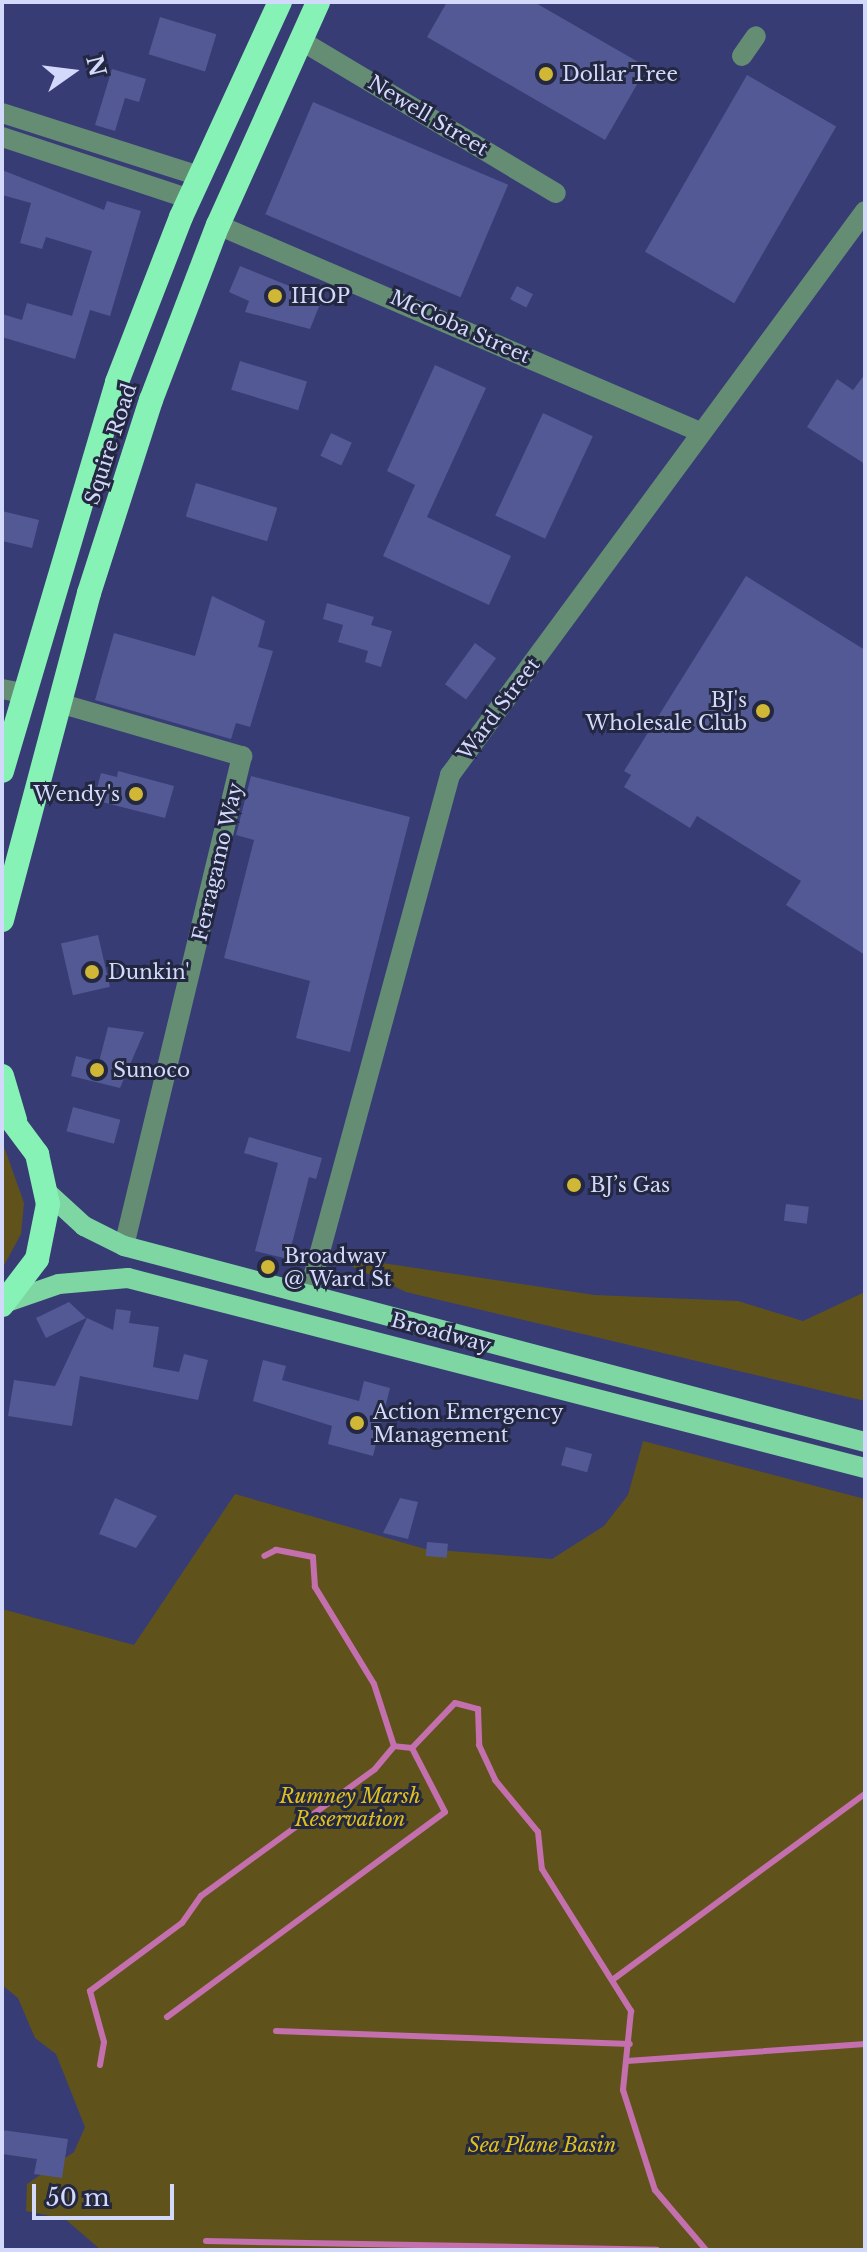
<!DOCTYPE html>
<html>
<head>
<meta charset="utf-8">
<style>
	body { margin:0 }
	#map { position:relative; width:867px; height:2252px; overflow:hidden; background:#373c74; font-family:"Libre Baskerville",serif }
	div>[style] { position:absolute }
	[style*='--x'] { left:calc(var(--x)*1px); top:calc(var(--y)*1px); width:calc(var(--w)*1px); rotate:calc(var(--a)*1deg) }
	.green>* { inset:0; background:#5f531b }
	.stream>* { height:6px; margin:-3px; padding:0 3px; transform-origin:3px; border-radius:3px; background:#c46fae }
	.building>* { inset:0; background:#525994; transform-origin:0 0 }
	.minor>* { height:20px; margin:-10px; padding:0 10px; transform-origin:10px; border-radius:10px; background:#648d74 }
	.major>* { height:20px; margin:-10px; padding:0 10px; transform-origin:10px; border-radius:10px; background:#7ed6a3 }
	.highway>* { height:24px; margin:-12px; padding:0 12px; transform-origin:12px; border-radius:12px; background:#87f2b5 }
	.dots>* { width:22px; height:22px; translate:-50% -50%; box-sizing:border-box; border:4px solid #232740; border-radius:50% }
	span { translate:-50% -50%; white-space:nowrap; text-align:center; line-height:1.15; -webkit-text-stroke:6px #232740; paint-order:stroke }
	.poi-label { font-size:20px; color:#d2d9fa }
	.left { translate:0 -50%; text-align:left }
	.right { translate:-100% -50%; text-align:right }
	.street-label { font-size:20px; color:#d2d9fa }
	.park-label { font-size:20px; color:#dfc01a; font-style:italic }
	.frame { position:absolute; inset:0; border:4px solid #d2d9fa; pointer-events:none }
	.north { position:absolute; left:32px; top:32px; width:80px; height:80px; -webkit-text-stroke:6px #232740; paint-order:stroke; rotate:76deg; font-size:22px; font-weight:700; line-height:32px; text-align:center; color:#d2d9fa }
	.north::after { content:''; display:block; margin:auto; width:28px; height:36px; background:#d2d9fa; clip-path:polygon(50% 0,100% 100%,50% 72%,0 100%) }
	.scale { position:absolute; left:32px; top:2184px; width:142px; height:36px; box-sizing:border-box; border:4px solid #d2d9fa; border-top:0; padding-left:10px; font-size:24px; line-height:28px; white-space:nowrap; color:#d2d9fa; -webkit-text-stroke:6px #232740; paint-order:stroke }
</style>
</head>
<body>
<div id="map">
	<div class="green">
		<i style="clip-path:polygon(2px 1141px,24px 1203px,21px 1234px,2px 1269px)"></i>
		<i style="clip-path:polygon(356px 1259px,594px 1295px,738px 1301px,803px 1321px,865px 1292px,865px 1401px,406px 1292px,349px 1265px)"></i>
		<i style="clip-path:polygon(643px 1441px,865px 1499px,865px 2250px,101px 2250px,65px 2219px,26px 2211px,27px 2184px,74px 2152px,85px 2127px,56px 2054px,35px 2038px,18px 1998px,2px 1985px,2px 1609px,134px 1645px,235px 1494px,425px 1549px,552px 1559px,604px 1526px,628px 1495px)"></i>
	</div>
	<div class="stream">
		<i style="--x:412;--y:1748;--w:62;--a:-46.3"></i>
		<i style="--x:455;--y:1703;--w:24;--a:15"></i>
		<i style="--x:478;--y:1709;--w:36;--a:88"></i>
		<i style="--x:479;--y:1745;--w:38;--a:65"></i>
		<i style="--x:495;--y:1780;--w:67;--a:50.4"></i>
		<i style="--x:538;--y:1832;--w:37;--a:84"></i>
		<i style="--x:542;--y:1869;--w:168;--a:57.9"></i>
		<i style="--x:631;--y:2011;--w:79;--a:95.8"></i>
		<i style="--x:623;--y:2090;--w:105;--a:72.3"></i>
		<i style="--x:655;--y:2190;--w:79;--a:49.6"></i>
		<i style="--x:615;--y:1978;--w:310;--a:-36.4"></i>
		<i style="--x:167;--y:2017;--w:345;--a:-36.4"></i>
		<i style="--x:445;--y:1812;--w:72;--a:-117.3"></i>
		<i style="--x:412;--y:1748;--w:18;--a:-174"></i>
		<i style="--x:394;--y:1746;--w:65;--a:-107.9"></i>
		<i style="--x:374;--y:1684;--w:114;--a:-121.3"></i>
		<i style="--x:315;--y:1587;--w:30;--a:-94"></i>
		<i style="--x:313;--y:1557;--w:38;--a:-169"></i>
		<i style="--x:276;--y:1550;--w:13;--a:153"></i>
		<i style="--x:276;--y:2031;--w:354;--a:2.1"></i>
		<i style="--x:627;--y:2061;--w:239;--a:-4.1"></i>
		<i style="--x:100;--y:2065;--w:23;--a:-80"></i>
		<i style="--x:104;--y:2042;--w:53;--a:-105.4"></i>
		<i style="--x:90;--y:1991;--w:114;--a:-36.5"></i>
		<i style="--x:182;--y:1923;--w:33;--a:-55"></i>
		<i style="--x:201;--y:1896;--w:215;--a:-36.1"></i>
		<i style="--x:375;--y:1769;--w:30;--a:-50"></i>
		<i style="--x:206;--y:2241;--w:451;--a:1.1"></i>
	</div>
	<div class="building">
		<i style="clip-path:polygon(447px 2px,534px 2px,647px 67px,605px 140px,427px 37px)"></i>
		<i style="left:160px;top:17px;width:59px;height:39px;rotate:17deg"></i>
		<i style="clip-path:polygon(112px 69px,146px 79px,139px 102px,125px 98px,115px 131px,95px 125px)"></i>
		<i style="left:747px;top:75px;width:103px;height:204px;rotate:30deg"></i>
		<i style="left:313px;top:102px;width:212px;height:122px;rotate:23deg"></i>
		<i style="clip-path:polygon(2px 170px,104px 210px,107px 201px,141px 211px,110px 316px,90px 310px,75px 359px,2px 337px,2px 314px,22px 320px,27px 303px,72px 316px,92px 251px,46px 237px,42px 249px,20px 243px,31px 203px,2px 195px)"></i>
		<i style="clip-path:polygon(240px 266px,322px 299px,310px 329px,245px 312px,249px 301px,229px 292px)"></i>
		<i style="left:517px;top:286px;width:18px;height:15px;rotate:27deg"></i>
		<i style="left:240px;top:361px;width:70px;height:30px;rotate:17deg"></i>
		<i style="clip-path:polygon(435px 365px,486px 388px,427px 517px,511px 556px,489px 605px,383px 556px,415px 485px,387px 471px)"></i>
		<i style="clip-path:polygon(865px 374px,865px 464px,807px 427px,837px 379px,853px 390px)"></i>
		<i style="left:543px;top:413px;width:55px;height:113px;rotate:25deg"></i>
		<i style="left:331px;top:433px;width:23px;height:25px;rotate:25deg"></i>
		<i style="left:196px;top:483px;width:85px;height:35px;rotate:17deg"></i>
		<i style="clip-path:polygon(2px 511px,39px 520px,32px 548px,2px 541px)"></i>
		<i style="clip-path:polygon(746px 576px,865px 650px,865px 955px,786px 905px,801px 881px,697px 816px,690px 828px,624px 787px,631px 775px,624px 771px)"></i>
		<i style="clip-path:polygon(212px 596px,265px 621px,258px 647px,273px 651px,250px 727px,236px 723px,231px 739px,95px 700px,114px 633px,195px 656px)"></i>
		<i style="clip-path:polygon(327px 603px,374px 617px,371px 625px,392px 631px,381px 667px,365px 662px,368px 651px,338px 642px,343px 625px,323px 619px)"></i>
		<i style="left:475px;top:643px;width:26px;height:51px;rotate:36deg"></i>
		<i style="clip-path:polygon(118px 771px,174px 786px,165px 818px,94px 800px,101px 773px,117px 777px)"></i>
		<i style="clip-path:polygon(251px 776px,410px 817px,350px 1052px,296px 1038px,310px 981px,224px 958px,254px 840px,236px 835px)"></i>
		<i style="left:98px;top:935px;width:53px;height:38px;rotate:77deg"></i>
		<i style="clip-path:polygon(108px 1027px,144px 1032px,120px 1088px,71px 1076px,76px 1056px,99px 1062px)"></i>
		<i style="left:73px;top:1107px;width:49px;height:25px;rotate:15deg"></i>
		<i style="clip-path:polygon(249px 1137px,322px 1158px,316px 1179px,309px 1177px,288px 1259px,255px 1251px,278px 1163px,244px 1153px)"></i>
		<i style="left:786px;top:1204px;width:23px;height:17px;rotate:7deg"></i>
		<i style="clip-path:polygon(69px 1302px,86px 1318px,46px 1338px,36px 1318px)"></i>
		<i style="clip-path:polygon(116px 1309px,131px 1311px,129px 1323px,159px 1327px,153px 1367px,179px 1372px,184px 1354px,208px 1360px,198px 1400px,80px 1376px,72px 1426px,8px 1416px,14px 1380px,55px 1386px,87px 1318px,113px 1330px)"></i>
		<i style="clip-path:polygon(263px 1360px,286px 1366px,282px 1380px,359px 1401px,364px 1381px,390px 1388px,373px 1456px,328px 1444px,332px 1426px,253px 1401px)"></i>
		<i style="left:566px;top:1447px;width:27px;height:19px;rotate:15deg"></i>
		<i style="clip-path:polygon(115px 1498px,157px 1516px,136px 1548px,99px 1534px)"></i>
		<i style="clip-path:polygon(400px 1498px,418px 1502px,408px 1539px,383px 1533px)"></i>
		<i style="left:427px;top:1542px;width:21px;height:14px;rotate:5deg"></i>
		<i style="clip-path:polygon(2px 2130px,68px 2139px,62px 2178px,34px 2174px,37px 2159px,2px 2154px)"></i>
	</div>
	<div class="minor">
		<i style="--x:300;--y:40;--w:298;--a:30.9"></i>
		<i style="--x:742;--y:56;--w:24;--a:-55"></i>
		<i style="--x:2;--y:113;--w:207;--a:17.7"></i>
		<i style="--x:2;--y:137;--w:197;--a:18.3"></i>
		<i style="--x:218;--y:225;--w:525;--a:23.24"></i>
		<i style="--x:2;--y:689;--w:20;--a:11"></i>
		<i style="--x:59;--y:703;--w:191;--a:16.2"></i>
		<i style="--x:242;--y:756;--w:504;--a:103.54"></i>
		<i style="--x:309;--y:1292;--w:536;--a:-74.74"></i>
		<i style="--x:450;--y:775;--w:700;--a:-53.65"></i>
	</div>
	<div class="major">
		<i style="--x:48;--y:1193;--w:49;--a:42.5"></i>
		<i style="--x:84;--y:1226;--w:45;--a:26.6"></i>
		<i style="--x:124;--y:1246;--w:766;--a:14.82"></i>
		<i style="--x:4;--y:1303;--w:58;--a:-19.1"></i>
		<i style="--x:59;--y:1284;--w:69;--a:-5"></i>
		<i style="--x:128;--y:1278;--w:761;--a:14.46"></i>
	</div>
	<div class="highway">
		<i style="--x:2;--y:771;--w:406;--a:-73.5"></i>
		<i style="--x:117;--y:382;--w:177;--a:-68.8"></i>
		<i style="--x:181;--y:217;--w:237;--a:-65.3"></i>
		<i style="--x:2;--y:920;--w:338;--a:-75.1"></i>
		<i style="--x:89;--y:593;--w:203;--a:-72.2"></i>
		<i style="--x:151;--y:400;--w:187;--a:-69.1"></i>
		<i style="--x:218;--y:225;--w:244;--a:-65.8"></i>
		<i style="--x:2;--y:1076;--w:46;--a:73.5"></i>
		<i style="--x:2;--y:1107;--w:59;--a:53.3"></i>
		<i style="--x:37;--y:1154;--w:51;--a:77.6"></i>
		<i style="--x:48;--y:1204;--w:56;--a:101.3"></i>
		<i style="--x:37;--y:1259;--w:58;--a:127.3"></i>
	</div>
	<div class="dots">
		<i style="left:546px;top:74px;background:#d1b736"></i>
		<i style="left:275px;top:296px;background:#d1b736"></i>
		<i style="left:763px;top:711px;background:#d1b736"></i>
		<i style="left:136px;top:794px;background:#d1b736"></i>
		<i style="left:92px;top:972px;background:#d1b736"></i>
		<i style="left:97px;top:1070px;background:#d1b736"></i>
		<i style="left:574px;top:1185px;background:#d1b736"></i>
		<i style="left:268px;top:1267px;background:#d1b736"></i>
		<i style="left:357px;top:1423px;background:#d1b736"></i>
	</div>
	<div class="poi-label">
		<span class="left" style="left:562px;top:74px">Dollar Tree</span>
		<span class="left" style="left:291px;top:296px">IHOP</span>
		<span class="right" style="left:747px;top:712px">BJ's<br>Wholesale Club</span>
		<span class="right" style="left:120px;top:794px">Wendy's</span>
		<span class="left" style="left:108px;top:972px">Dunkin'</span>
		<span class="left" style="left:113px;top:1070px">Sunoco</span>
		<span class="left" style="left:590px;top:1185px">BJ’s Gas</span>
		<span class="left" style="left:284px;top:1268px">Broadway<br>@ Ward St</span>
		<span class="left" style="left:373px;top:1424px">Action Emergency<br>Management</span>
	</div>
	<div class="street-label">
		<span style="left:428px;top:116px;rotate:31deg">Newell Street</span>
		<span style="left:460px;top:327px;rotate:24deg">McCoba Street</span>
		<span style="left:111px;top:444px;rotate:-72deg">Squire Road</span>
		<span style="left:499px;top:709px;rotate:-53deg">Ward Street</span>
		<span style="left:218px;top:862px;rotate:-77deg">Ferragamo Way</span>
		<span style="left:441px;top:1333px;rotate:15deg">Broadway</span>
	</div>
	<div class="park-label">
		<span style="left:350px;top:1808px">Rumney Marsh<br>Reservation</span>
		<span style="left:542px;top:2145px">Sea Plane Basin</span>
	</div>
	<div class="frame"></div>
	<div class="north">N</div>
	<div class="scale">50 m</div>
</div>
</body>
</html>
